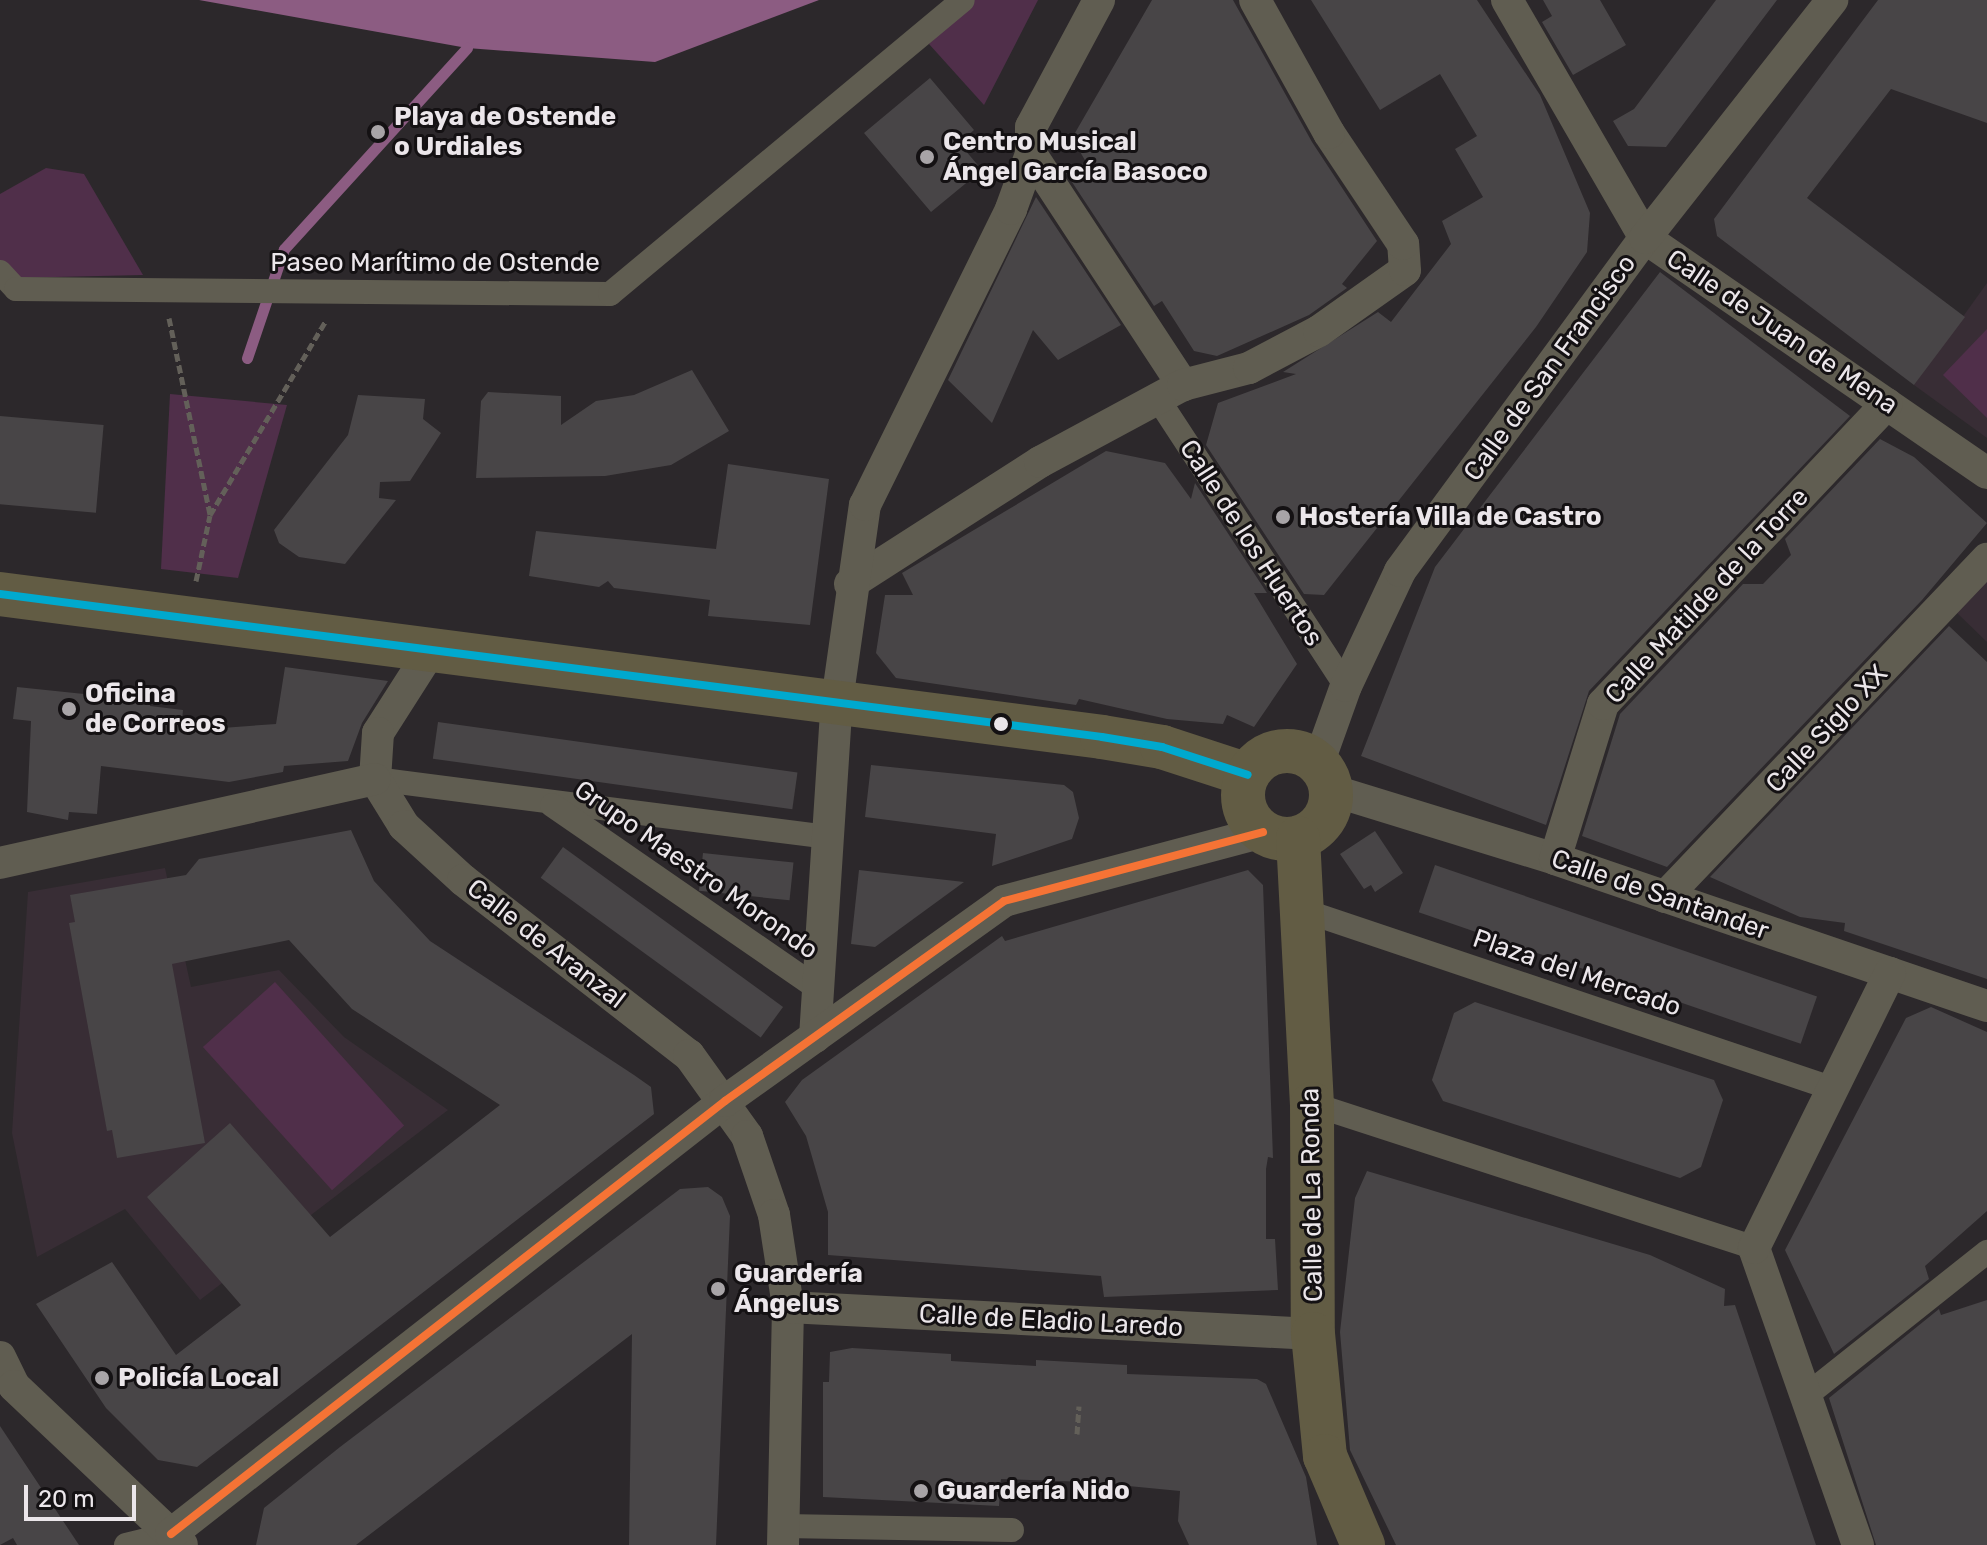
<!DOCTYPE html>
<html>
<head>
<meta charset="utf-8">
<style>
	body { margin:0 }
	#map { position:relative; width:1987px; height:1545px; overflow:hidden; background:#2c282b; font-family:Rubik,sans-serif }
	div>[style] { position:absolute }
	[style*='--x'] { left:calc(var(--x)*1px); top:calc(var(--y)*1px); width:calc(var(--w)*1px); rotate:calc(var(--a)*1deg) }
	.built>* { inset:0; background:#382d35 }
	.green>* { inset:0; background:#502f4a; transform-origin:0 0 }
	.water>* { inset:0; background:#8c5c82 }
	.stream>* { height:11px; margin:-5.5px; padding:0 5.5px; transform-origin:5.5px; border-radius:5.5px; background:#8c5c82 }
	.building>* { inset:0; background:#484547; transform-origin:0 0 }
	.path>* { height:5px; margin-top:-2.5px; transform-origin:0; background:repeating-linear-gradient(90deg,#636059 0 8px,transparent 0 12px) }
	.pedestrian>* { height:24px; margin:-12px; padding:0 12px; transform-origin:12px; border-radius:12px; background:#605d51 }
	.minor>* { height:32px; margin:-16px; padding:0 16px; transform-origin:16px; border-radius:16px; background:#605d51 }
	.trunk>* { height:44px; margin:-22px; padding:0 22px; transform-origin:22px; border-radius:22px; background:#625c44 }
	.trunk>.ring { margin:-22px; padding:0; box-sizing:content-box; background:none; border:44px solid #625c44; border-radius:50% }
	.bus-1>* { height:8px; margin:-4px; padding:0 4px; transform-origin:4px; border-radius:4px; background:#00a9ce }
	.bus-2>* { height:8px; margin:-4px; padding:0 4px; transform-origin:4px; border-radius:4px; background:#f57335 }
	.dots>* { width:22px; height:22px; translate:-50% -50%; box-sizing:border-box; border:4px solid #141113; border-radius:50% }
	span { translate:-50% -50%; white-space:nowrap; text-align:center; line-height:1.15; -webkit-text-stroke:6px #141113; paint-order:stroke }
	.poi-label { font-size:26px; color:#ebe6ea; font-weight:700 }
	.left { translate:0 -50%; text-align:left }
	.street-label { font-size:26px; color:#ebe6ea }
	.scale { position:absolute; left:24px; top:1485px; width:112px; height:36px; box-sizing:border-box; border:4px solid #ebe6ea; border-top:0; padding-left:10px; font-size:24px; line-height:28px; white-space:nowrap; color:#ebe6ea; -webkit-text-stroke:6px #141113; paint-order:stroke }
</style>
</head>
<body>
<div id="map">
	<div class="built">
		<i style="clip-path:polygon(1987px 283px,1987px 438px,1914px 385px)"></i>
		<i style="clip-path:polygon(1987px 580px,1987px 642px,1956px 612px)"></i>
		<i style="clip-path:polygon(165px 868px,191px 987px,279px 970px,344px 1037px,448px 1110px,200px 1300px,125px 1209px,37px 1257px,12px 1133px,28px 892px)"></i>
	</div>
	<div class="green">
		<i style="clip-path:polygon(967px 0,1038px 0,984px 105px,929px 44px)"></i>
		<i style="clip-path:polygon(46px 168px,84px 174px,143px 275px,12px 278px,0 265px,0 194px)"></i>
		<i style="clip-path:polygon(1987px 329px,1987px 418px,1943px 375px)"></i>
		<i style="clip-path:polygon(170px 394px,287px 405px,238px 578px,161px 569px)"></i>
		<i style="left:275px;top:982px;width:193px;height:97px;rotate:48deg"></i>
	</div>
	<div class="water">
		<i style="clip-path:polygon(199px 0,819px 0,655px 62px,467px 48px)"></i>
	</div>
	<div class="stream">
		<i style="--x:247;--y:358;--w:115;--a:-71.3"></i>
		<i style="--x:284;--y:249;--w:272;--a:-47.7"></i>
	</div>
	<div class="building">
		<i style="clip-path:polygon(1152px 0,1233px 0,1312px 142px,1377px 241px,1342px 284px,1347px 288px,1309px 315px,1217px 356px,1194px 351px,1162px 301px,1154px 306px,1066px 173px,1086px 162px,1072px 138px)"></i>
		<i style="clip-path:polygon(1311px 0,1477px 0,1540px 95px,1590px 213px,1587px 252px,1536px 327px,1324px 595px,1304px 594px,1206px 445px,1218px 403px,1296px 374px,1283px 372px,1378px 312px,1391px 322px,1451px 244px,1442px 221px,1483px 197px,1455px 149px,1477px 136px,1440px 74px,1380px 110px)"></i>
		<i style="clip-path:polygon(1543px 0,1600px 0,1626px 45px,1573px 75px,1542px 22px,1552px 16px)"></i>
		<i style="clip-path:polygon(1716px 0,1777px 0,1666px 147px,1628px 146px,1613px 121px,1634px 109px)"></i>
		<i style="clip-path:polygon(1878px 0,1987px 0,1987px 123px,1891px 89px,1807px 198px,1965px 317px,1914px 385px,1717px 236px,1714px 219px)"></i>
		<i style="clip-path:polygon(930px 78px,974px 130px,959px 143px,982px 170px,931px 212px,864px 133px)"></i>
		<i style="clip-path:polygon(1036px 197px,1121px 325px,1058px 360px,1033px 330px,992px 423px,948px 380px)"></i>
		<i style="clip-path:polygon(1660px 272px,1850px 416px,1589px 691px,1546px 825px,1361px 756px,1435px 567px)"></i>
		<i style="clip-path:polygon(692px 370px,729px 431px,671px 465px,605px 476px,476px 478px,481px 401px,488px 392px,561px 396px,561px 425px,596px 401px,634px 395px)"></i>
		<i style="clip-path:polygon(358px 395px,425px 399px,423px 419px,441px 433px,410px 481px,380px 482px,379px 498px,396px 500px,345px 564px,299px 557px,279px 543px,274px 530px,348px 435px)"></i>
		<i style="left:0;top:416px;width:104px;height:88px;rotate:5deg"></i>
		<i style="clip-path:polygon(1880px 439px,1914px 457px,1987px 523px,1922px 600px,1667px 867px,1582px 836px,1620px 714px,1743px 584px,1763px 584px,1791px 555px,1785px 539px)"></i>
		<i style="clip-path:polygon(1106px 451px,1165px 463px,1191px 499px,1195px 483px,1267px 593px,1254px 593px,1297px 664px,1254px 727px,1227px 715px,1223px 724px,1167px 719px,1079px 699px,1076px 705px,896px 678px,876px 653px,885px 595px,913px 595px,902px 573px)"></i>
		<i style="clip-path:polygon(728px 464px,829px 479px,810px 625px,708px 616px,710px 600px,614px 588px,608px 581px,599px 587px,529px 576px,536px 531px,716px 549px)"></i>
		<i style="clip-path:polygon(1949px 626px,1987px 662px,1987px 979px,1844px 931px,1845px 923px,1800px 917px,1710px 877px)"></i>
		<i style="clip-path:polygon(285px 667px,388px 681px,362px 723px,348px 761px,284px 766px,283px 772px,229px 782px,101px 766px,97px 814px,69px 812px,68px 820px,27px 812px,31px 721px,13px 719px,17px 687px,151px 701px,150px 706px,183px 710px,181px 731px,276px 724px)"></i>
		<i style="left:438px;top:722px;width:363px;height:37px;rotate:8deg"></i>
		<i style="clip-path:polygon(871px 765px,1064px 785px,1073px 792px,1079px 818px,1072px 839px,992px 866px,996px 834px,865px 817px)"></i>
		<i style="clip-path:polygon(351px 830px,374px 881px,430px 941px,634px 1075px,651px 1087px,654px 1114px,197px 1467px,158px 1460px,106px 1408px,36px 1304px,112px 1262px,176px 1355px,241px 1305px,147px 1197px,230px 1123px,330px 1237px,500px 1105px,352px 1009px,289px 940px,172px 964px,205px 1143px,117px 1158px,112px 1130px,107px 1131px,69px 923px,75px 922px,70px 895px,186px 875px,199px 859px)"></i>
		<i style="clip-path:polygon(1375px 831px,1403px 873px,1375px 892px,1371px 885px,1364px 889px,1340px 854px)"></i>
		<i style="left:563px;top:847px;width:272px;height:38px;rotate:36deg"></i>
		<i style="left:703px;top:853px;width:91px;height:38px;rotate:6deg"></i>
		<i style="left:1435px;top:865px;width:404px;height:50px;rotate:19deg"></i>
		<i style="clip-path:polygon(859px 870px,964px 882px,875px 947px,851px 944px)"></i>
		<i style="clip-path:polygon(1248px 870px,1263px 885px,1273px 1158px,1268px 1157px,1266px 1169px,1266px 1239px,1275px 1239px,1278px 1290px,1104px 1297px,1101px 1276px,828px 1255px,828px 1212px,806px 1136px,785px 1102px,802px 1080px,1002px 936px,1005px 941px)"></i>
		<i style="clip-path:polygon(1475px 1002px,1714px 1080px,1723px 1100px,1701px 1167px,1680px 1178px,1443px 1101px,1432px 1080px,1454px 1013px)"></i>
		<i style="clip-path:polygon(1931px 1007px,1987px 1032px,1987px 1211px,1925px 1266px,1929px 1279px,1834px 1354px,1785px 1250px,1906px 1018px)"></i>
		<i style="clip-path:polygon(1367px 1171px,1650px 1255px,1725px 1289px,1724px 1306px,1735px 1305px,1816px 1545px,1396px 1545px,1350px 1450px,1340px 1332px,1355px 1198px)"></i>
		<i style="clip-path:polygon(708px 1187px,722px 1197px,730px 1216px,716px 1545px,629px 1545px,632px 1334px,356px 1545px,256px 1545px,264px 1508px,340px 1447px,680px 1189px)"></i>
		<i style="clip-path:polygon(1987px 1300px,1987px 1545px,1876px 1545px,1829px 1398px,1939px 1309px,1941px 1315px)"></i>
		<i style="clip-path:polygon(852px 1348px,951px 1354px,951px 1361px,1036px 1366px,1036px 1360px,1127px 1365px,1127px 1374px,1257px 1379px,1266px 1384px,1306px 1477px,1317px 1545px,1189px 1545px,1178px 1521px,1180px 1491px,1087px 1482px,1001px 1479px,999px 1506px,823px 1497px,823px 1382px,829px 1382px,830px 1352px)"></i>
		<i style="clip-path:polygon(0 1426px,79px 1545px,17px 1545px,13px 1538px,0 1545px)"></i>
	</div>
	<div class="path">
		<i style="--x:169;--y:318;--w:201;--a:78.2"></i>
		<i style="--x:210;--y:515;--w:225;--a:-59.2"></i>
		<i style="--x:196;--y:581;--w:67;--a:-78"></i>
		<i style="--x:1077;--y:1434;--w:28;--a:-86"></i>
		<i style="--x:1074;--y:1494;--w:14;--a:-82"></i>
	</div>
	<div class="pedestrian">
		<i style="--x:0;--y:272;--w:23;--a:47"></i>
		<i style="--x:16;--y:289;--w:594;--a:0.48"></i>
		<i style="--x:610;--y:294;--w:459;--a:-39.8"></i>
		<i style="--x:1158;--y:399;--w:343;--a:56.8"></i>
		<i style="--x:375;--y:779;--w:456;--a:7.3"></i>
		<i style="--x:552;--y:805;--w:318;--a:34.6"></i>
		<i style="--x:1302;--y:910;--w:561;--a:18.6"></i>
		<i style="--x:1312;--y:1104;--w:465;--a:18"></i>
		<i style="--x:1807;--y:1395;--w:230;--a:-38.5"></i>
		<i style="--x:784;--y:1526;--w:228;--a:1"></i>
		<i style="--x:126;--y:1545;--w:46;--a:-13.7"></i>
	</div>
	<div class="minor">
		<i style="--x:1507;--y:0;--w:275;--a:59.9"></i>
		<i style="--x:1645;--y:238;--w:415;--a:34.5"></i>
		<i style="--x:1031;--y:154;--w:277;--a:56.7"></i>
		<i style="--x:850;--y:584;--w:226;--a:-32.7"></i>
		<i style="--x:1040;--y:462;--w:162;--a:-28.3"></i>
		<i style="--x:1183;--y:385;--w:68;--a:-14.4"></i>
		<i style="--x:1249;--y:368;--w:79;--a:-27.9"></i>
		<i style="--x:1319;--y:331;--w:105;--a:-35.3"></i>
		<i style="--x:1405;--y:270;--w:26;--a:-94"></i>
		<i style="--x:1403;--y:244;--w:133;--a:-123.7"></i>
		<i style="--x:1329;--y:133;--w:152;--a:-119.1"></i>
		<i style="--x:431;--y:650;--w:98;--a:122.6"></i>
		<i style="--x:378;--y:733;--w:46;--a:93.7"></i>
		<i style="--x:375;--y:779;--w:55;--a:58.3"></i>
		<i style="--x:404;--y:826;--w:80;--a:42.5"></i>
		<i style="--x:463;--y:880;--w:286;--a:37.8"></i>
		<i style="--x:689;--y:1055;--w:100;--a:54.4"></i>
		<i style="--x:747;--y:1136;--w:83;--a:71.1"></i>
		<i style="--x:774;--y:1215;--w:93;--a:81.3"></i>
		<i style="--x:788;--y:1307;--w:238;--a:91.2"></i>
		<i style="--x:1318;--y:764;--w:83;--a:-70.3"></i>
		<i style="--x:1346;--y:686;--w:127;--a:-64.8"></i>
		<i style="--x:1400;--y:571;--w:413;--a:-53.7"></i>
		<i style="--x:1645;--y:238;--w:303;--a:-51.8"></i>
		<i style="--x:1331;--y:790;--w:234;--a:17.1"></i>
		<i style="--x:1555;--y:859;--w:456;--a:18.8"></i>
		<i style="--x:1555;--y:859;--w:162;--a:-72.8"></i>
		<i style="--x:1603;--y:704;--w:413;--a:-46.6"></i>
		<i style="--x:0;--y:863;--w:384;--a:-12.6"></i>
		<i style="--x:1665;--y:897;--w:467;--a:-46.4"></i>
		<i style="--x:815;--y:1037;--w:337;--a:-86.3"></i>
		<i style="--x:837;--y:701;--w:198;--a:-81.9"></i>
		<i style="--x:865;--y:505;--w:330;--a:-63.7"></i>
		<i style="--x:1011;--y:209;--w:59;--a:-70"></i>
		<i style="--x:1031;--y:154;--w:27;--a:-90"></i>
		<i style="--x:1031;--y:127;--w:144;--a:-61.8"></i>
		<i style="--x:788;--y:1307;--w:526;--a:2.94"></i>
		<i style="--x:0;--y:1357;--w:32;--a:64"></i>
		<i style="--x:14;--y:1386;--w:231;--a:43.4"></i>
		<i style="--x:171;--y:1534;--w:703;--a:-38.01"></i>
		<i style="--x:725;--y:1101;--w:343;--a:-35.6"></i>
		<i style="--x:1004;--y:901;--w:268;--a:-14.9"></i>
		<i style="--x:1858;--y:1545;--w:315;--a:-109.3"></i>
		<i style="--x:1754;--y:1248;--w:307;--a:-63.7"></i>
	</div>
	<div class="trunk">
		<i style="--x:0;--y:594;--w:1111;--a:7.39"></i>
		<i style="--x:1102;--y:737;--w:61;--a:9.5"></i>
		<i style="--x:1162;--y:747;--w:90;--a:18"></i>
		<i class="ring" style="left:1243px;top:751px;width:44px;height:44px"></i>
		<i style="--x:1298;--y:838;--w:266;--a:87"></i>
		<i style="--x:1312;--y:1104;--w:230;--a:89.8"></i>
		<i style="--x:1313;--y:1334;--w:123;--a:84.4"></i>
		<i style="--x:1325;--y:1456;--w:97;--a:66.9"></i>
	</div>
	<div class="bus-1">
		<i style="--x:0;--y:594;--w:1111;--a:7.39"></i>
		<i style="--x:1102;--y:737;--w:61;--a:9.5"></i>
		<i style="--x:1162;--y:747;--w:90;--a:18"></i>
	</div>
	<div class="bus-2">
		<i style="--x:171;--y:1534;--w:703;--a:-38.01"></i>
		<i style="--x:725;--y:1101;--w:343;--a:-35.6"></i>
		<i style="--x:1004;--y:901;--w:268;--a:-14.9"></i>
	</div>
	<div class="dots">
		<i style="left:378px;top:132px;background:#a8a4a7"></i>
		<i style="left:927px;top:157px;background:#a8a4a7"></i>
		<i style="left:1283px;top:517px;background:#a8a4a7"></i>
		<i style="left:69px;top:709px;background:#a8a4a7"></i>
		<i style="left:1001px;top:724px;background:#ebe6ea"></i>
		<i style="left:718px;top:1289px;background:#a8a4a7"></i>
		<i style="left:102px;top:1378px;background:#a8a4a7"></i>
		<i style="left:921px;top:1491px;background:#a8a4a7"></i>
	</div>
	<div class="poi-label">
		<span class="left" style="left:394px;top:132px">Playa de Ostende<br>o Urdiales</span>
		<span class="left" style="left:943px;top:157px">Centro Musical<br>Ángel García Basoco</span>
		<span class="left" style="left:1299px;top:517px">Hostería Villa de Castro</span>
		<span class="left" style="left:85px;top:709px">Oficina<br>de Correos</span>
		<span class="left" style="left:734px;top:1289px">Guardería<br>Ángelus</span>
		<span class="left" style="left:118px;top:1378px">Policía Local</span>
		<span class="left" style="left:937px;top:1491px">Guardería Nido</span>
	</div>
	<div class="street-label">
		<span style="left:435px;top:263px">Paseo Marítimo de Ostende</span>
		<span style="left:1782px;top:332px;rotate:34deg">Calle de Juan de Mena</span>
		<span style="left:1550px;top:368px;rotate:-54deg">Calle de San Francisco</span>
		<span style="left:1251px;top:543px;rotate:57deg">Calle de los Huertos</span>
		<span style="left:1707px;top:596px;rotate:-47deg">Calle Matilde de la Torre</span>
		<span style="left:1827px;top:729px;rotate:-47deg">Calle Siglo XX</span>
		<span style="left:696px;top:870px;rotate:35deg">Grupo Maestro Morondo</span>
		<span style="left:1660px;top:895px;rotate:19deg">Calle de Santander</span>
		<span style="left:546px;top:944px;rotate:38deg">Calle de Aranzal</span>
		<span style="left:1577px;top:973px;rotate:19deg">Plaza del Mercado</span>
		<span style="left:1312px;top:1195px;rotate:-91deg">Calle de La Ronda</span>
		<span style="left:1051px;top:1321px;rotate:3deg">Calle de Eladio Laredo</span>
	</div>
	<div class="scale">20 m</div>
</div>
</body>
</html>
